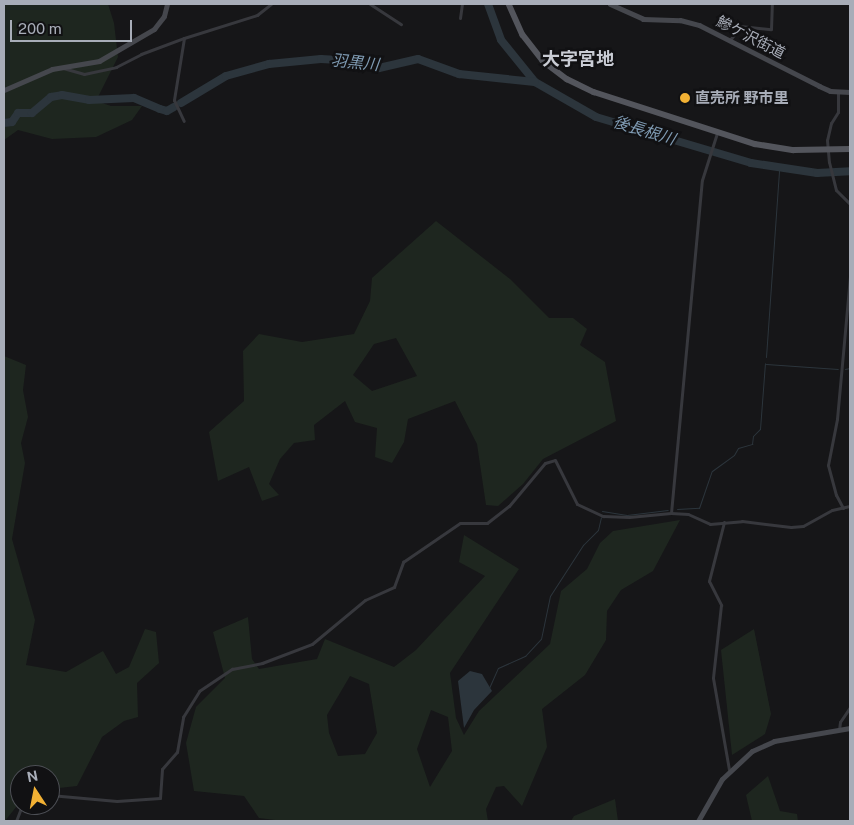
<!DOCTYPE html>
<html>
<head>
<meta charset="utf-8">
<style>
	body { margin:0 }
	#map { position:relative; width:854px; height:825px; overflow:hidden; background:#161618; font-family:"Public Sans","Noto Sans JP",sans-serif }
	div>[style] { position:absolute }
	[style*='--x'] { left:calc(var(--x)*1px); top:calc(var(--y)*1px); width:calc(var(--w)*1px); rotate:calc(var(--a)*1deg) }
	.green>* { inset:0; background:#1e261f }
	.water>* { inset:0; background:#2c353c }
	.stream>* { height:1px; margin:-0.5px; padding:0 0.5px; transform-origin:0.5px; border-radius:0.5px; background:#2c353c }
	.river>* { height:8px; margin:-4px; padding:0 4px; transform-origin:4px; border-radius:4px; background:#2c353c }
	.street>* { height:3px; margin:-1.5px; padding:0 1.5px; transform-origin:1.5px; border-radius:1.5px; background:#37383d }
	.secondary>* { height:5px; margin:-2.5px; padding:0 2.5px; transform-origin:2.5px; border-radius:2.5px; background:#45474d }
	.primary>* { height:5.5px; margin:-2.75px; padding:0 2.75px; transform-origin:2.75px; border-radius:2.75px; background:#53555c }
	.dots>* { width:14px; height:14px; translate:-50% -50%; box-sizing:border-box; border:2px solid #111113; border-radius:50% }
	span { translate:-50% -50%; white-space:nowrap; text-align:center; line-height:1.15; -webkit-text-stroke:5px #111113; paint-order:stroke }
	.street-label { font-size:15px; color:#a8adb8 }
	.poi-label { font-size:15px; color:#a8adb8; font-weight:700 }
	.left { translate:0 -50%; text-align:left }
	.water-label { font-size:16px; color:#7f9bb3; font-style:italic }
	.quarter-label { font-size:18px; color:#c9ccd4; font-weight:700 }
	.frame { position:absolute; inset:0; border:5px solid #a8adb8; pointer-events:none }
	.north { position:absolute; left:10px; top:765px; width:50px; height:50px; box-sizing:border-box; background:#111113; border:1px solid #4d4f55; border-radius:50%; rotate:349deg; font-size:14px; font-weight:700; line-height:20px; text-align:center; color:#a8adb8 }
	.north::after { content:''; display:block; margin:auto; width:18px; height:22px; background:#f2b134; clip-path:polygon(50% 0,100% 100%,50% 72%,0 100%) }
	.scale { position:absolute; left:10px; top:20px; width:122px; height:22px; box-sizing:border-box; border:2px solid #a8adb8; border-top:0; padding-left:6px; font-size:15px; line-height:18px; white-space:nowrap; color:#a8adb8; -webkit-text-stroke:4px #111113; paint-order:stroke }
</style>
</head>
<body>
<div id="map">
	<div class="green">
		<i style="clip-path:polygon(4px 4px,108px 4px,114px 23px,118px 57px,96px 101px,111px 106px,142px 106px,132px 120px,96px 137px,52px 139px,18px 130px,4px 140px)"></i>
		<i style="clip-path:polygon(evenodd,436px 221px,510px 279px,549px 318px,573px 318px,587px 329px,580px 345px,605px 362px,616px 421px,543px 459px,523px 484px,498px 506px,486px 505px,477px 444px,455px 401px,408px 419px,404px 442px,392px 463px,375px 457px,377px 428px,355px 422px,345px 401px,314px 425px,315px 440px,294px 443px,280px 459px,269px 484px,279px 495px,262px 501px,249px 467px,218px 481px,209px 432px,244px 401px,243px 351px,259px 334px,302px 342px,354px 334px,370px 301px,372px 278px,436px 221px,396px 338px,417px 376px,372px 391px,353px 375px,374px 344px,396px 338px)"></i>
		<i style="clip-path:polygon(4px 356px,26px 365px,23px 390px,28px 417px,21px 443px,25px 463px,12px 539px,35px 620px,26px 665px,66px 672px,103px 651px,116px 674px,129px 667px,145px 629px,156px 632px,159px 663px,137px 683px,138px 717px,124px 721px,102px 737px,77px 786px,50px 789px,50px 775px,20px 775px,20px 802px,5px 821px)"></i>
		<i style="clip-path:polygon(evenodd,680px 520px,653px 571px,621px 590px,607px 611px,606px 640px,585px 675px,542px 709px,547px 747px,522px 806px,504px 786px,496px 787px,486px 809px,488px 821px,283px 821px,259px 818px,244px 796px,194px 791px,186px 743px,196px 707px,225px 678px,213px 632px,248px 617px,252px 659px,259px 669px,317px 659px,325px 639px,394px 667px,416px 650px,485px 576px,459px 562px,464px 535px,519px 569px,450px 673px,456px 718px,464px 735px,479px 711px,550px 644px,561px 591px,587px 569px,600px 543px,613px 531px,680px 520px,350px 676px,369px 684px,377px 733px,365px 754px,338px 756px,329px 733px,327px 715px,350px 676px,680px 520px,431px 710px,448px 717px,452px 751px,430px 787px,417px 749px,431px 710px)"></i>
		<i style="clip-path:polygon(754px 629px,771px 714px,765px 734px,732px 755px,721px 650px)"></i>
		<i style="clip-path:polygon(768px 776px,780px 811px,797px 814px,798px 821px,752px 821px,746px 795px)"></i>
		<i style="clip-path:polygon(615px 799px,618px 821px,571px 821px,574px 816px)"></i>
	</div>
	<div class="water">
		<i style="clip-path:polygon(470px 671px,482px 674px,492px 691px,474px 710px,464px 728px,458px 681px)"></i>
	</div>
	<div class="stream">
		<i style="--x:766;--y:357;--w:188;--a:-86"></i>
		<i style="--x:766;--y:364;--w:72;--a:4"></i>
		<i style="--x:845;--y:369;--w:5;--a:-11"></i>
		<i style="--x:677;--y:509;--w:22;--a:-3"></i>
		<i style="--x:699;--y:508;--w:39;--a:-71"></i>
		<i style="--x:712;--y:471;--w:27;--a:-36"></i>
		<i style="--x:734;--y:455;--w:8;--a:-60"></i>
		<i style="--x:738;--y:448;--w:15;--a:-16"></i>
		<i style="--x:752;--y:444;--w:8;--a:-83"></i>
		<i style="--x:753;--y:436;--w:10;--a:-45"></i>
		<i style="--x:760;--y:429;--w:66;--a:-85.7"></i>
		<i style="--x:602;--y:511;--w:25;--a:9"></i>
		<i style="--x:627;--y:515;--w:41;--a:-7"></i>
		<i style="--x:489;--y:688;--w:22;--a:-66"></i>
		<i style="--x:498;--y:668;--w:30;--a:-24"></i>
		<i style="--x:525;--y:656;--w:23;--a:-47"></i>
		<i style="--x:541;--y:639;--w:44;--a:-78.2"></i>
		<i style="--x:550;--y:596;--w:61;--a:-57.1"></i>
		<i style="--x:583;--y:545;--w:21;--a:-45"></i>
		<i style="--x:598;--y:530;--w:13;--a:-77"></i>
	</div>
	<div class="river">
		<i style="--x:488;--y:4;--w:38;--a:70"></i>
		<i style="--x:501;--y:40;--w:54;--a:51"></i>
		<i style="--x:535;--y:82;--w:70;--a:29.8"></i>
		<i style="--x:596;--y:117;--w:162;--a:16.5"></i>
		<i style="--x:751;--y:163;--w:67;--a:8.6"></i>
		<i style="--x:817;--y:173;--w:33;--a:-3"></i>
		<i style="--x:181;--y:103;--w:52;--a:-31"></i>
		<i style="--x:226;--y:76;--w:45;--a:-15.6"></i>
		<i style="--x:269;--y:64;--w:52;--a:-5.5"></i>
		<i style="--x:321;--y:59;--w:36;--a:3"></i>
		<i style="--x:357;--y:61;--w:23;--a:18"></i>
		<i style="--x:379;--y:68;--w:40;--a:-13"></i>
		<i style="--x:418;--y:59;--w:44;--a:20.1"></i>
		<i style="--x:459;--y:74;--w:76;--a:6"></i>
		<i style="--x:4;--y:123;--w:8;--a:-7"></i>
		<i style="--x:12;--y:122;--w:11;--a:-56"></i>
		<i style="--x:18;--y:113;--w:14;--a:0"></i>
		<i style="--x:32;--y:113;--w:25;--a:-40"></i>
		<i style="--x:51;--y:97;--w:11;--a:-10"></i>
		<i style="--x:62;--y:95;--w:27;--a:10"></i>
		<i style="--x:89;--y:100;--w:45;--a:-2.5"></i>
		<i style="--x:134;--y:98;--w:28;--a:23"></i>
		<i style="--x:160;--y:109;--w:7;--a:16"></i>
		<i style="--x:167;--y:111;--w:8;--a:-30"></i>
	</div>
	<div class="street">
		<i style="--x:370;--y:4;--w:37;--a:33"></i>
		<i style="--x:460;--y:18;--w:14;--a:-82"></i>
		<i style="--x:184;--y:38;--w:63;--a:99.2"></i>
		<i style="--x:174;--y:100;--w:23;--a:65"></i>
		<i style="--x:730;--y:40;--w:17;--a:-54"></i>
		<i style="--x:740;--y:26;--w:31;--a:6"></i>
		<i style="--x:771;--y:29;--w:25;--a:-88"></i>
		<i style="--x:63;--y:68;--w:22;--a:16"></i>
		<i style="--x:84;--y:74;--w:33;--a:-12"></i>
		<i style="--x:116;--y:67;--w:28;--a:-27"></i>
		<i style="--x:141;--y:54;--w:46;--a:-20.4"></i>
		<i style="--x:184;--y:38;--w:77;--a:-17.5"></i>
		<i style="--x:257;--y:15;--w:18;--a:-38"></i>
		<i style="--x:838;--y:92;--w:20;--a:90"></i>
		<i style="--x:838;--y:112;--w:13;--a:122"></i>
		<i style="--x:831;--y:123;--w:17;--a:103"></i>
		<i style="--x:827;--y:140;--w:22;--a:85"></i>
		<i style="--x:829;--y:162;--w:29;--a:76"></i>
		<i style="--x:836;--y:190;--w:20;--a:45"></i>
		<i style="--x:843;--y:508;--w:15;--a:-118"></i>
		<i style="--x:836;--y:495;--w:31;--a:-105"></i>
		<i style="--x:828;--y:465;--w:47;--a:-78.9"></i>
		<i style="--x:837;--y:419;--w:143;--a:-84.8"></i>
		<i style="--x:671;--y:513;--w:334;--a:-84.7"></i>
		<i style="--x:702;--y:180;--w:49;--a:-72.3"></i>
		<i style="--x:724;--y:522;--w:61;--a:104.3"></i>
		<i style="--x:709;--y:581;--w:27;--a:63"></i>
		<i style="--x:721;--y:605;--w:73;--a:96.3"></i>
		<i style="--x:713;--y:678;--w:93;--a:80.1"></i>
		<i style="--x:839;--y:730;--w:8;--a:-83"></i>
		<i style="--x:840;--y:722;--w:18;--a:-56"></i>
		<i style="--x:50;--y:795;--w:67;--a:5.1"></i>
		<i style="--x:117;--y:801;--w:43;--a:-4"></i>
		<i style="--x:160;--y:798;--w:29;--a:-86"></i>
		<i style="--x:162;--y:769;--w:23;--a:-49"></i>
		<i style="--x:177;--y:752;--w:36;--a:-80"></i>
		<i style="--x:183;--y:717;--w:31;--a:-58"></i>
		<i style="--x:199;--y:691;--w:40;--a:-34"></i>
		<i style="--x:232;--y:669;--w:31;--a:-11"></i>
		<i style="--x:262;--y:663;--w:53;--a:-20.8"></i>
		<i style="--x:312;--y:644;--w:69;--a:-39.7"></i>
		<i style="--x:365;--y:600;--w:32;--a:-24"></i>
		<i style="--x:394;--y:587;--w:27;--a:-70"></i>
		<i style="--x:403;--y:562;--w:69;--a:-34.4"></i>
		<i style="--x:460;--y:523;--w:27;--a:0"></i>
		<i style="--x:487;--y:523;--w:28;--a:-38"></i>
		<i style="--x:509;--y:506;--w:56;--a:-50.1"></i>
		<i style="--x:545;--y:463;--w:10;--a:-17"></i>
		<i style="--x:555;--y:460;--w:49;--a:63.4"></i>
		<i style="--x:577;--y:504;--w:29;--a:25"></i>
		<i style="--x:603;--y:516;--w:26;--a:2"></i>
		<i style="--x:629;--y:517;--w:42;--a:-5.4"></i>
		<i style="--x:671;--y:513;--w:17;--a:3"></i>
		<i style="--x:688;--y:514;--w:24;--a:24"></i>
		<i style="--x:710;--y:524;--w:32;--a:-5"></i>
		<i style="--x:742;--y:521;--w:49;--a:7"></i>
		<i style="--x:791;--y:527;--w:12;--a:-5"></i>
		<i style="--x:803;--y:526;--w:33;--a:-29"></i>
		<i style="--x:832;--y:510;--w:18;--a:-13"></i>
		<i style="--x:16;--y:821;--w:14;--a:-69"></i>
		<i style="--x:21;--y:808;--w:7;--a:-27"></i>
	</div>
	<div class="secondary">
		<i style="--x:610;--y:4;--w:36;--a:24"></i>
		<i style="--x:643;--y:19;--w:37;--a:2"></i>
		<i style="--x:680;--y:20;--w:20;--a:15"></i>
		<i style="--x:699;--y:25;--w:135;--a:26.9"></i>
		<i style="--x:819;--y:86;--w:12;--a:24"></i>
		<i style="--x:830;--y:91;--w:20;--a:3"></i>
		<i style="--x:4;--y:90;--w:52;--a:-23.6"></i>
		<i style="--x:52;--y:69;--w:48;--a:-9.7"></i>
		<i style="--x:99;--y:61;--w:64;--a:-30.2"></i>
		<i style="--x:154;--y:29;--w:16;--a:-52"></i>
		<i style="--x:164;--y:16;--w:12;--a:-76"></i>
		<i style="--x:698;--y:821;--w:48;--a:-60.3"></i>
		<i style="--x:722;--y:779;--w:41;--a:-43"></i>
		<i style="--x:752;--y:751;--w:24;--a:-24"></i>
		<i style="--x:774;--y:741;--w:77;--a:-9.7"></i>
	</div>
	<div class="primary">
		<i style="--x:509;--y:4;--w:34;--a:66"></i>
		<i style="--x:523;--y:35;--w:33;--a:52"></i>
		<i style="--x:543;--y:61;--w:30;--a:37"></i>
		<i style="--x:567;--y:79;--w:30;--a:26"></i>
		<i style="--x:594;--y:92;--w:169;--a:17.9"></i>
		<i style="--x:755;--y:144;--w:39;--a:9"></i>
		<i style="--x:794;--y:150;--w:56;--a:-1"></i>
	</div>
	<div class="dots">
		<i style="left:685px;top:98px;background:#f2b134"></i>
	</div>
	<div class="street-label">
		<span style="left:751px;top:37px;rotate:27deg">鰺ケ沢街道</span>
	</div>
	<div class="poi-label">
		<span class="left" style="left:695px;top:98px">直売所 野市里</span>
	</div>
	<div class="water-label">
		<span style="left:355px;top:63px;rotate:6deg">羽黒川</span>
		<span style="left:644px;top:131px;rotate:17deg">後長根川</span>
	</div>
	<div class="quarter-label">
		<span style="left:578px;top:59px">大字宮地</span>
	</div>
	<div class="frame"></div>
	<div class="north">N</div>
	<div class="scale">200 m</div>
</div>
</body>
</html>
